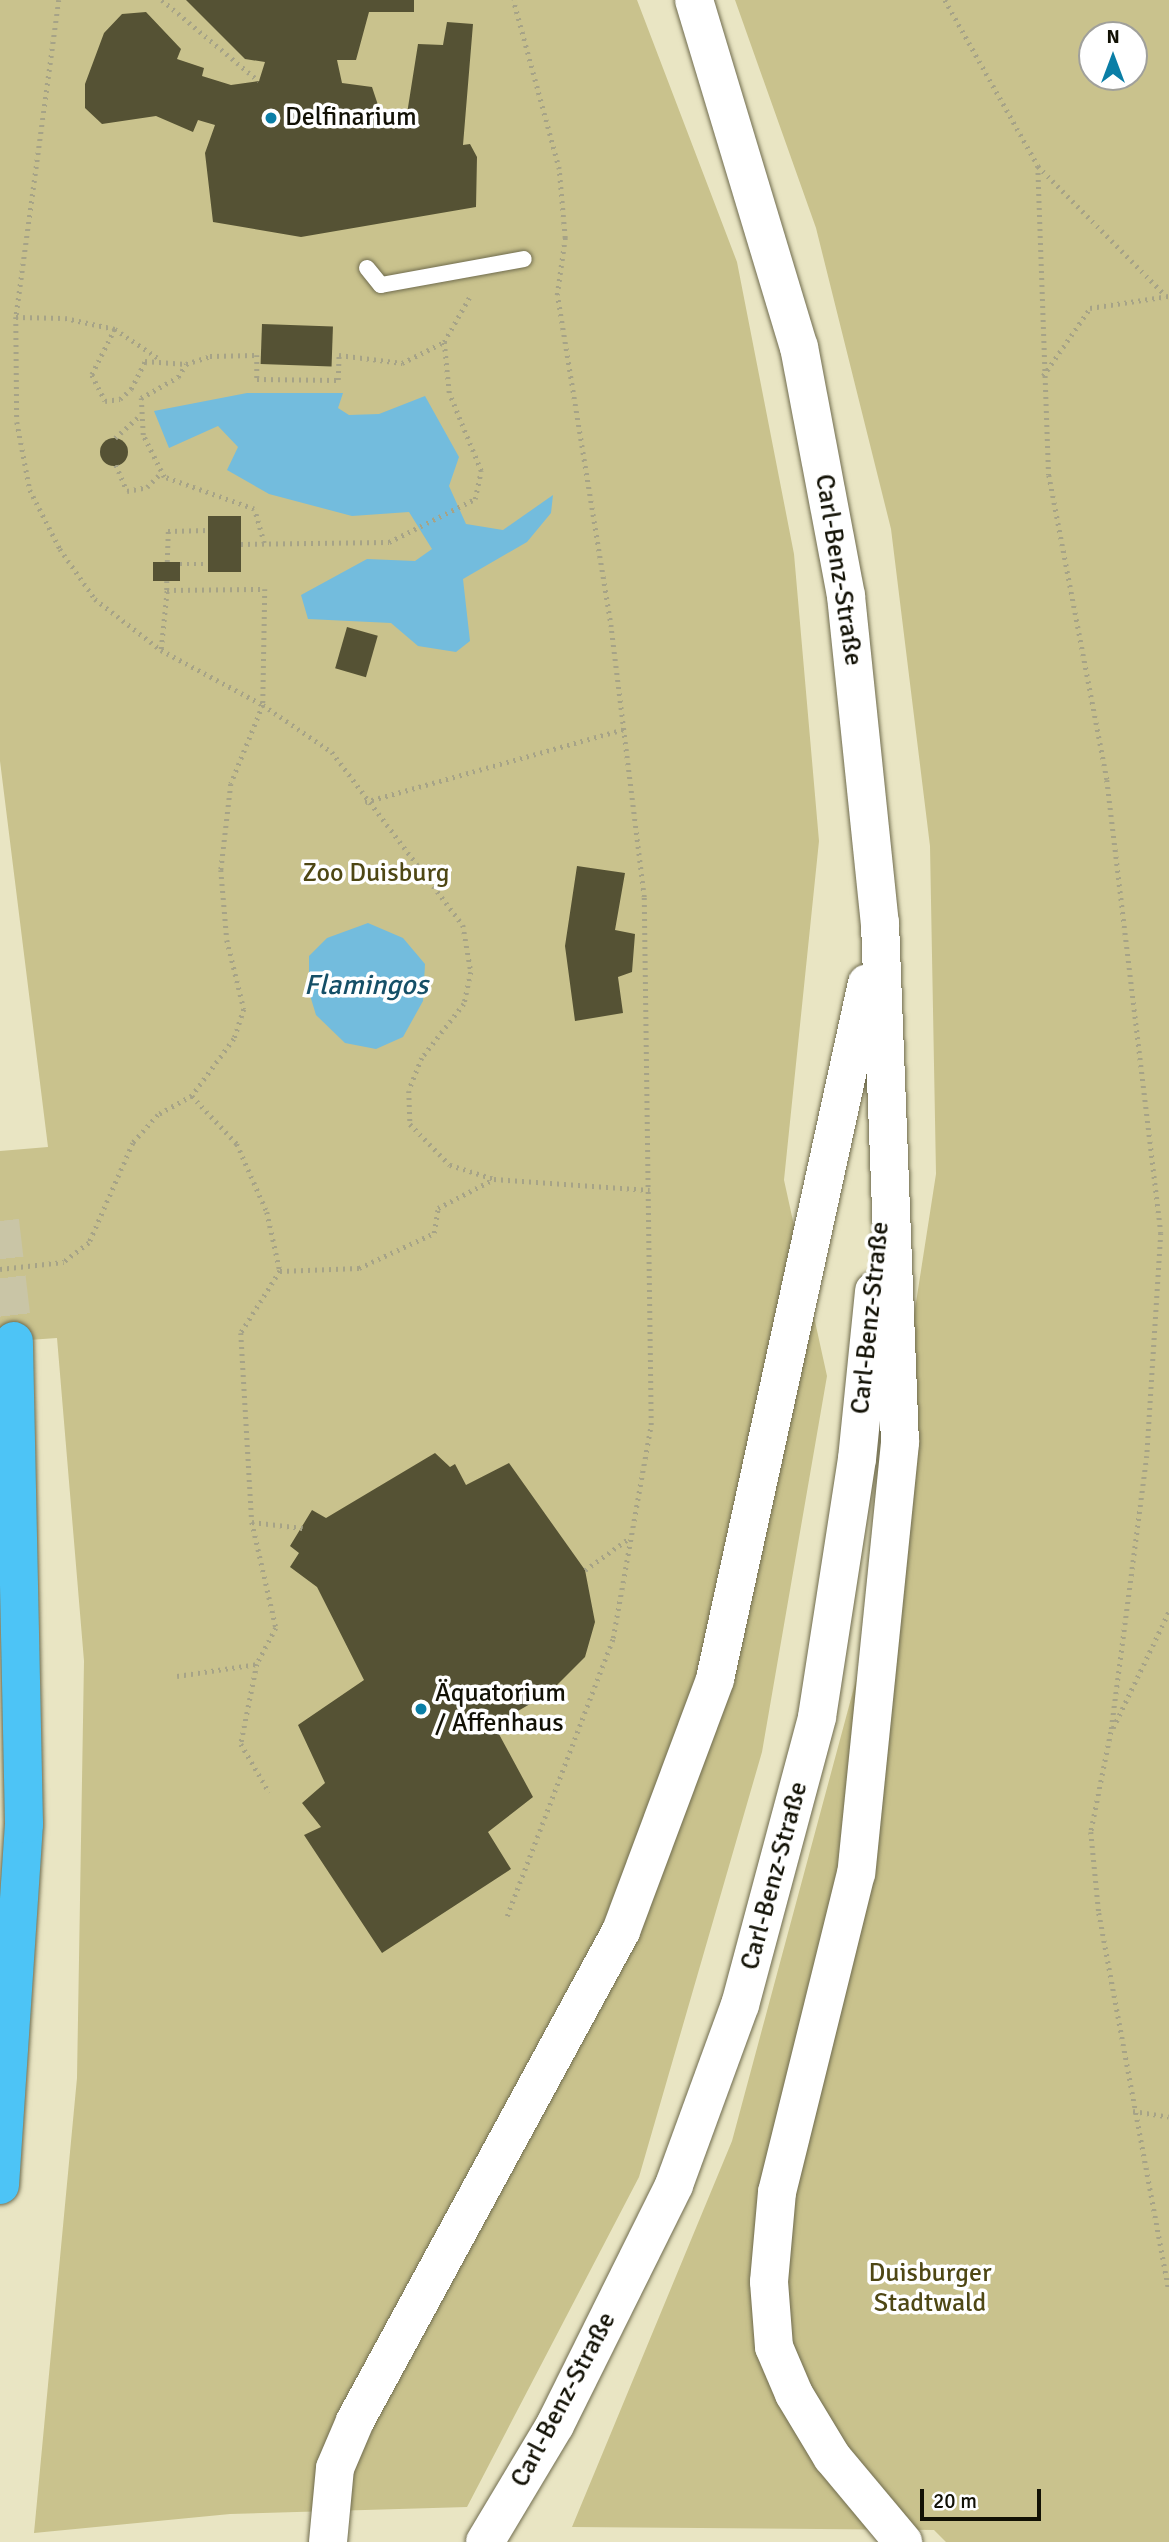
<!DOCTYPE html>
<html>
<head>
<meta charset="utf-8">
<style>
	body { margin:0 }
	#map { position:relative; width:1169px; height:2542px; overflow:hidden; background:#e9e5c3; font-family:Signika,sans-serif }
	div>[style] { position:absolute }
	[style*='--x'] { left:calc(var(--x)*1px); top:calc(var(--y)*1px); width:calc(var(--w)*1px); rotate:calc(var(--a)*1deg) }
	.green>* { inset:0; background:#c9c28d }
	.water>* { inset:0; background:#73bcdd }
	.building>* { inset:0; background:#555234; transform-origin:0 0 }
	.round { border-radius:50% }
	.motorway-tunnel>* { height:38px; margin-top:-19px; transform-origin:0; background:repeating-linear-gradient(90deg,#c9c5a6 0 38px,transparent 0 57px) }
	.path>* { height:4.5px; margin-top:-2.25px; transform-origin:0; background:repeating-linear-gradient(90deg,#a6a387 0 2px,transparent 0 7px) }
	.roads { filter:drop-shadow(0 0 2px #706c4e) drop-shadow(0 0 2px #706c4e) }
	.service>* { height:16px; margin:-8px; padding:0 8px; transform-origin:8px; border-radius:8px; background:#fff }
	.secondary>* { height:38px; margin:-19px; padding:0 19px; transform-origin:19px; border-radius:19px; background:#fff }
	.motorway>* { height:38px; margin:-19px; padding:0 19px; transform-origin:19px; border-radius:19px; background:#4dc4f6 }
	.path-bridge>* { height:4.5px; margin-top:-2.25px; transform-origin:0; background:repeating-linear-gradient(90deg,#a6a387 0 2px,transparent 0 7px) }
	.dots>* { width:19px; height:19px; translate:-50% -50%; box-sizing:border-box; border:4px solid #fff; border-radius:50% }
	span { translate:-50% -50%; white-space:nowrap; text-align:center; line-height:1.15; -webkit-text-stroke:7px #fff; paint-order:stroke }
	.poi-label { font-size:26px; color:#121105 }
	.left { translate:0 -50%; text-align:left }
	.street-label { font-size:26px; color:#121105 }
	.park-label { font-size:26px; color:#4e4714 }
	.water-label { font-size:28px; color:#154f67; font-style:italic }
	.north { position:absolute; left:1078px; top:21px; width:70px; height:70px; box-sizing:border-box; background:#fff; border:2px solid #a0a09b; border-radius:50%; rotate:0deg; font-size:19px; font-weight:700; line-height:28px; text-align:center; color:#121105 }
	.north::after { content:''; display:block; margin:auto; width:24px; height:32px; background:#0a7ea6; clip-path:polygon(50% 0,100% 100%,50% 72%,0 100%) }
	.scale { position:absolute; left:920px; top:2489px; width:121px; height:32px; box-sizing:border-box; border:4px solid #121105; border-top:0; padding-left:9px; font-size:21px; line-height:24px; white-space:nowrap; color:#121105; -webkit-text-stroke:5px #fff; paint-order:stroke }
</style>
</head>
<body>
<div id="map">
	<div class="green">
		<i style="clip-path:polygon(0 0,637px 0,737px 262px,794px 554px,819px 841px,784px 1180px,827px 1376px,762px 1752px,639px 2177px,467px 2507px,230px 2514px,34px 2533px,77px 2078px,84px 1661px,57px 1338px,0 1342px,0 1151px,48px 1147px,0 761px)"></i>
		<i style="clip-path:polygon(evenodd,735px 0,1169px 0,1169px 2542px,946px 2542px,934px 2530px,572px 2527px,732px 2141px,859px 1669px,936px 1174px,930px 846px,891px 529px,816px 228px,735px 0,1092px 35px,1134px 35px,1134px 77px,1092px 77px,1092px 35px)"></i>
	</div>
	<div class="water">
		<i style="clip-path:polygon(247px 393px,343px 393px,338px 408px,349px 415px,379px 414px,425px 396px,459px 457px,449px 486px,466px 524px,503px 530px,553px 495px,551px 513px,527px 542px,463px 579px,470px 641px,456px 652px,418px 646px,391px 623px,308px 619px,301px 595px,367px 559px,415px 561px,432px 549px,409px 512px,352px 516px,269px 494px,227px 470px,238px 447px,218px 426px,169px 448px,154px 411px)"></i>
		<i style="clip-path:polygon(368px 923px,403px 938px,425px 964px,423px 1001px,403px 1037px,376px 1049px,345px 1043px,316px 1015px,309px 992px,309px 956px,327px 938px)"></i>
	</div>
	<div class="building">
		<i style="clip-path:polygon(186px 0,414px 0,414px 12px,369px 12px,356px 60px,337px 60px,342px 83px,372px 87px,384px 123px,406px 120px,418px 44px,443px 45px,447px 22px,473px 24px,463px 145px,470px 144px,477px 157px,476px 207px,301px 237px,213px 222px,205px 153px,215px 125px,198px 120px,193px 132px,156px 116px,102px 124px,85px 108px,85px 84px,104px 33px,122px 14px,146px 12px,181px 49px,177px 59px,204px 68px,202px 76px,231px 85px,259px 81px,265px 62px,245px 59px)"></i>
		<i style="left:262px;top:324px;width:71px;height:40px;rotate:2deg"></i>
		<i class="round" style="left:100px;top:438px;width:28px;height:28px"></i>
		<i style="left:208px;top:516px;width:33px;height:56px"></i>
		<i style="left:153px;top:562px;width:27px;height:19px"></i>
		<i style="left:347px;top:627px;width:32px;height:43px;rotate:16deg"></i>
		<i style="clip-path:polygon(577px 866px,625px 873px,615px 930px,635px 934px,632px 972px,618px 977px,623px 1013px,575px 1021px,565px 946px)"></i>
		<i style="clip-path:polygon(435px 1453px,450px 1467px,455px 1464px,466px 1485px,509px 1463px,585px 1570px,595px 1622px,585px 1657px,549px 1693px,494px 1725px,533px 1797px,488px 1832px,511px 1869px,382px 1953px,304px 1835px,321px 1827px,302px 1803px,325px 1783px,298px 1725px,364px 1680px,317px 1587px,290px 1567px,299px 1553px,290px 1546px,312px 1510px,326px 1518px)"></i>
	</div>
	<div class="motorway-tunnel">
		<i style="--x:0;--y:1221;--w:121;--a:83.3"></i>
	</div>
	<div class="path">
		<i style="--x:59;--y:0;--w:320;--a:97.7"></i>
		<i style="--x:16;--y:317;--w:105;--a:89.5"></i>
		<i style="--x:17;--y:422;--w:69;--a:79.2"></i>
		<i style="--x:30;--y:490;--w:66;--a:63"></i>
		<i style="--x:60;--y:549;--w:61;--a:55"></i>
		<i style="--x:95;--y:599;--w:83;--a:37.7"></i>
		<i style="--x:161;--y:650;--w:116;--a:28.3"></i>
		<i style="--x:263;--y:705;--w:85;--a:112.1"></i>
		<i style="--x:231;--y:784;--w:87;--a:96.6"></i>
		<i style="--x:221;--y:870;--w:70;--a:85.1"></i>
		<i style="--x:227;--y:940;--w:71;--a:76.2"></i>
		<i style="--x:244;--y:1009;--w:32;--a:108"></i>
		<i style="--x:234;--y:1039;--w:71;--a:126.4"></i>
		<i style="--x:192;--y:1096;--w:39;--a:151"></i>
		<i style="--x:158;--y:1115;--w:38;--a:132"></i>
		<i style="--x:133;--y:1143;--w:109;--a:113.7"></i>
		<i style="--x:89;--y:1243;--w:31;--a:143"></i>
		<i style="--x:162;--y:0;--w:126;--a:39.9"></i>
		<i style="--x:945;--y:0;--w:190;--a:60.7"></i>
		<i style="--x:1038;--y:166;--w:182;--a:45.4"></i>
		<i style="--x:1038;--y:166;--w:309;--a:88"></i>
		<i style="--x:1049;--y:475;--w:310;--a:79.2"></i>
		<i style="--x:1107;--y:780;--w:456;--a:83.2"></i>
		<i style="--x:1161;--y:1233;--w:223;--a:93.6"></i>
		<i style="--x:1147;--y:1456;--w:278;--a:97.4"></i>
		<i style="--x:1111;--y:1732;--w:102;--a:101.3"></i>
		<i style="--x:1091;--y:1832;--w:81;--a:84.4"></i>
		<i style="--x:1099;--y:1913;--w:383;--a:79.5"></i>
		<i style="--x:16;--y:317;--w:49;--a:1.2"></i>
		<i style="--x:65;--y:318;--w:51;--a:12.4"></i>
		<i style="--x:115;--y:329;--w:51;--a:116.6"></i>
		<i style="--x:92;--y:375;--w:29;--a:63"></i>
		<i style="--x:105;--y:401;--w:15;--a:-8"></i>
		<i style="--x:120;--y:399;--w:15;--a:-42"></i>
		<i style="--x:131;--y:389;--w:31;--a:-63"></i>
		<i style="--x:145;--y:361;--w:41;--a:4.2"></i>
		<i style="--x:115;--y:329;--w:52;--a:34"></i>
		<i style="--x:1043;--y:376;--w:83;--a:-55.3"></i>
		<i style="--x:1090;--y:308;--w:80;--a:-8.6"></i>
		<i style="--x:115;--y:438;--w:31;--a:-42"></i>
		<i style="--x:116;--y:465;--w:28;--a:67"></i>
		<i style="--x:127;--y:491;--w:20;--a:-11"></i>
		<i style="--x:147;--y:487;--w:20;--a:-45"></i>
		<i style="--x:264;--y:543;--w:35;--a:-106"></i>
		<i style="--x:254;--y:509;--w:96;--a:-160.4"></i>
		<i style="--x:164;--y:477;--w:47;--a:-116.6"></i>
		<i style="--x:143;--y:435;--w:37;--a:-93"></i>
		<i style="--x:141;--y:398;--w:43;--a:-29.6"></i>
		<i style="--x:178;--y:377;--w:15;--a:-58"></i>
		<i style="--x:186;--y:364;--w:25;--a:-18"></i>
		<i style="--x:210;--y:356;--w:47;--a:-1.2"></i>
		<i style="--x:257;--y:355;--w:24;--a:90"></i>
		<i style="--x:257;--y:379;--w:81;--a:0.7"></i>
		<i style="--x:338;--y:380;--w:25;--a:-88"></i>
		<i style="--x:339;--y:355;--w:64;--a:7.2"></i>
		<i style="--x:402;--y:363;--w:47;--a:-26.6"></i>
		<i style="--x:241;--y:544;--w:148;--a:-0.8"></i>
		<i style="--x:389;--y:542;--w:96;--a:-26.6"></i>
		<i style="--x:475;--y:499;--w:29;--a:-78"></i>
		<i style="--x:481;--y:471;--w:84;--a:-112.3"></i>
		<i style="--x:449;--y:393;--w:51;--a:-95.6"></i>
		<i style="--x:444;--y:342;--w:51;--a:-60.4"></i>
		<i style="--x:167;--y:562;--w:31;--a:-88"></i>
		<i style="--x:168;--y:531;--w:40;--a:-1.4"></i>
		<i style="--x:180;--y:564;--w:28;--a:0"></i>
		<i style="--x:167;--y:581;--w:9;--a:90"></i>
		<i style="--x:161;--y:649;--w:59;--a:-84.2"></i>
		<i style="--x:167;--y:590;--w:98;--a:-0.6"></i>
		<i style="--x:265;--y:589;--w:116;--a:91"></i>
		<i style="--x:263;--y:705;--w:83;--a:34.3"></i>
		<i style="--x:332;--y:752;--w:217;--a:52.9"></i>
		<i style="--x:463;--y:925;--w:48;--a:80.3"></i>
		<i style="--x:471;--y:972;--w:33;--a:102"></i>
		<i style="--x:464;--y:1004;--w:68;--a:127.9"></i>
		<i style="--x:422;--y:1058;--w:35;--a:112"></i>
		<i style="--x:409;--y:1091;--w:33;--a:88"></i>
		<i style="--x:410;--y:1124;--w:57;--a:45.7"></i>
		<i style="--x:450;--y:1165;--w:46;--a:17.7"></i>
		<i style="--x:365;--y:802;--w:270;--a:-15.7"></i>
		<i style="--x:192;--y:1096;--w:66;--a:46.8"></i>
		<i style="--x:237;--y:1144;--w:74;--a:66.2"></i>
		<i style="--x:267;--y:1212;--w:60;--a:77.6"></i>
		<i style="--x:280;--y:1271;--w:73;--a:122.2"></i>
		<i style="--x:241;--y:1333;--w:189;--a:86.7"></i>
		<i style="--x:252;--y:1522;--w:109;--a:77.2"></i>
		<i style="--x:276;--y:1628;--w:41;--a:117.8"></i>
		<i style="--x:257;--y:1664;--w:82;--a:101.3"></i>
		<i style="--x:241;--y:1744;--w:56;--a:59.7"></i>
		<i style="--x:280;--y:1271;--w:79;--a:-2.2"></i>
		<i style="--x:359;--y:1268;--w:83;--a:-25"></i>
		<i style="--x:434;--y:1233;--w:25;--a:-81"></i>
		<i style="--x:438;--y:1208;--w:63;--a:-27.4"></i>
		<i style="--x:494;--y:1179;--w:156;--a:4"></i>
		<i style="--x:252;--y:1522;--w:51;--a:6.7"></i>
		<i style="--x:585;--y:1570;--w:53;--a:-35.8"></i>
		<i style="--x:177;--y:1676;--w:81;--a:-8.5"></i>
		<i style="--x:1113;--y:1728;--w:130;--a:-64.4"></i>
		<i style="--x:507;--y:1916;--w:298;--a:-69.1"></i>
		<i style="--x:613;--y:1638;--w:216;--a:-79.9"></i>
		<i style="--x:651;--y:1425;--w:528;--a:-90.76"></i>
		<i style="--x:644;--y:897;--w:272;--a:-97"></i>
		<i style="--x:611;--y:627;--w:336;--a:-99.2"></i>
		<i style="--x:557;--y:295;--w:58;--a:-82"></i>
		<i style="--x:565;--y:238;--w:69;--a:-95"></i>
		<i style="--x:559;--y:169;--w:175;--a:-105.2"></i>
		<i style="--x:1133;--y:2111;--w:36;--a:9"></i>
	</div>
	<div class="roads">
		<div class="service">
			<i style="--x:367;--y:268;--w:22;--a:51"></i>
			<i style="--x:381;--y:285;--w:145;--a:-10.3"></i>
		</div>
		<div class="secondary">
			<i style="--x:694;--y:0;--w:363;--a:73.2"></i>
			<i style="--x:799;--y:347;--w:253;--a:79.3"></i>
			<i style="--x:846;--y:596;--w:329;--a:84.1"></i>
			<i style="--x:880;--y:923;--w:520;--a:87.8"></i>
			<i style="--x:900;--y:1443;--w:432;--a:95.8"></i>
			<i style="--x:856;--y:1873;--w:329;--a:103.9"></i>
			<i style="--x:777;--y:2192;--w:90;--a:95.1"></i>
			<i style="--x:769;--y:2282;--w:65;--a:85.6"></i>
			<i style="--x:774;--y:2347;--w:51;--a:66.9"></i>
			<i style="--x:794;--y:2394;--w:74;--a:58.9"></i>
			<i style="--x:832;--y:2457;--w:111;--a:50.1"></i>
			<i style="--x:328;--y:2542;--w:74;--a:-84.6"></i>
			<i style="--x:335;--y:2468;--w:51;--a:-66.9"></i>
			<i style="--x:355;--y:2421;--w:558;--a:-61.5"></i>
			<i style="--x:621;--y:1931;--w:269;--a:-69.5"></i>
			<i style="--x:715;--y:1679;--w:712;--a:-77.68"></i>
			<i style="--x:485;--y:2542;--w:136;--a:-59.1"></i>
			<i style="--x:555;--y:2425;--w:268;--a:-63.6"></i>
			<i style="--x:674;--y:2185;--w:192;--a:-69.9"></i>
			<i style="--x:740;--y:2005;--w:298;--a:-75"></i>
			<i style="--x:817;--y:1717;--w:261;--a:-81.2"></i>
			<i style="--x:857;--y:1459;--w:169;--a:-84.2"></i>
		</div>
		<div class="motorway">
			<i style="--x:0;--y:2185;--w:362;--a:-86.2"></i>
			<i style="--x:24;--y:1824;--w:483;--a:-91.2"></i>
		</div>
	</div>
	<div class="path-bridge">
		<i style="--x:0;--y:1269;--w:64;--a:-6.2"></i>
	</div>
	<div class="dots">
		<i style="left:271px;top:118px;background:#0a7ea6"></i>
		<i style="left:421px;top:1709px;background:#0a7ea6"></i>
	</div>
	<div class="poi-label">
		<span class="left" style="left:285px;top:118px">Delfinarium</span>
		<span class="left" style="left:435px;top:1709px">Äquatorium<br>/ Affenhaus</span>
	</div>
	<div class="street-label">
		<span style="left:838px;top:570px;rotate:81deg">Carl-Benz-Straße</span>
		<span style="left:871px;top:1318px;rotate:-84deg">Carl-Benz-Straße</span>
		<span style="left:775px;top:1876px;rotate:-75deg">Carl-Benz-Straße</span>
		<span style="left:564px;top:2400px;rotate:-62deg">Carl-Benz-Straße</span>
	</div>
	<div class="park-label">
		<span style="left:376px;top:874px">Zoo Duisburg</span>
		<span style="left:930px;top:2289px">Duisburger<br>Stadtwald</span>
	</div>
	<div class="water-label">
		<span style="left:366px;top:985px">Flamingos</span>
	</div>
	<div class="north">N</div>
	<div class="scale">20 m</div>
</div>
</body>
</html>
